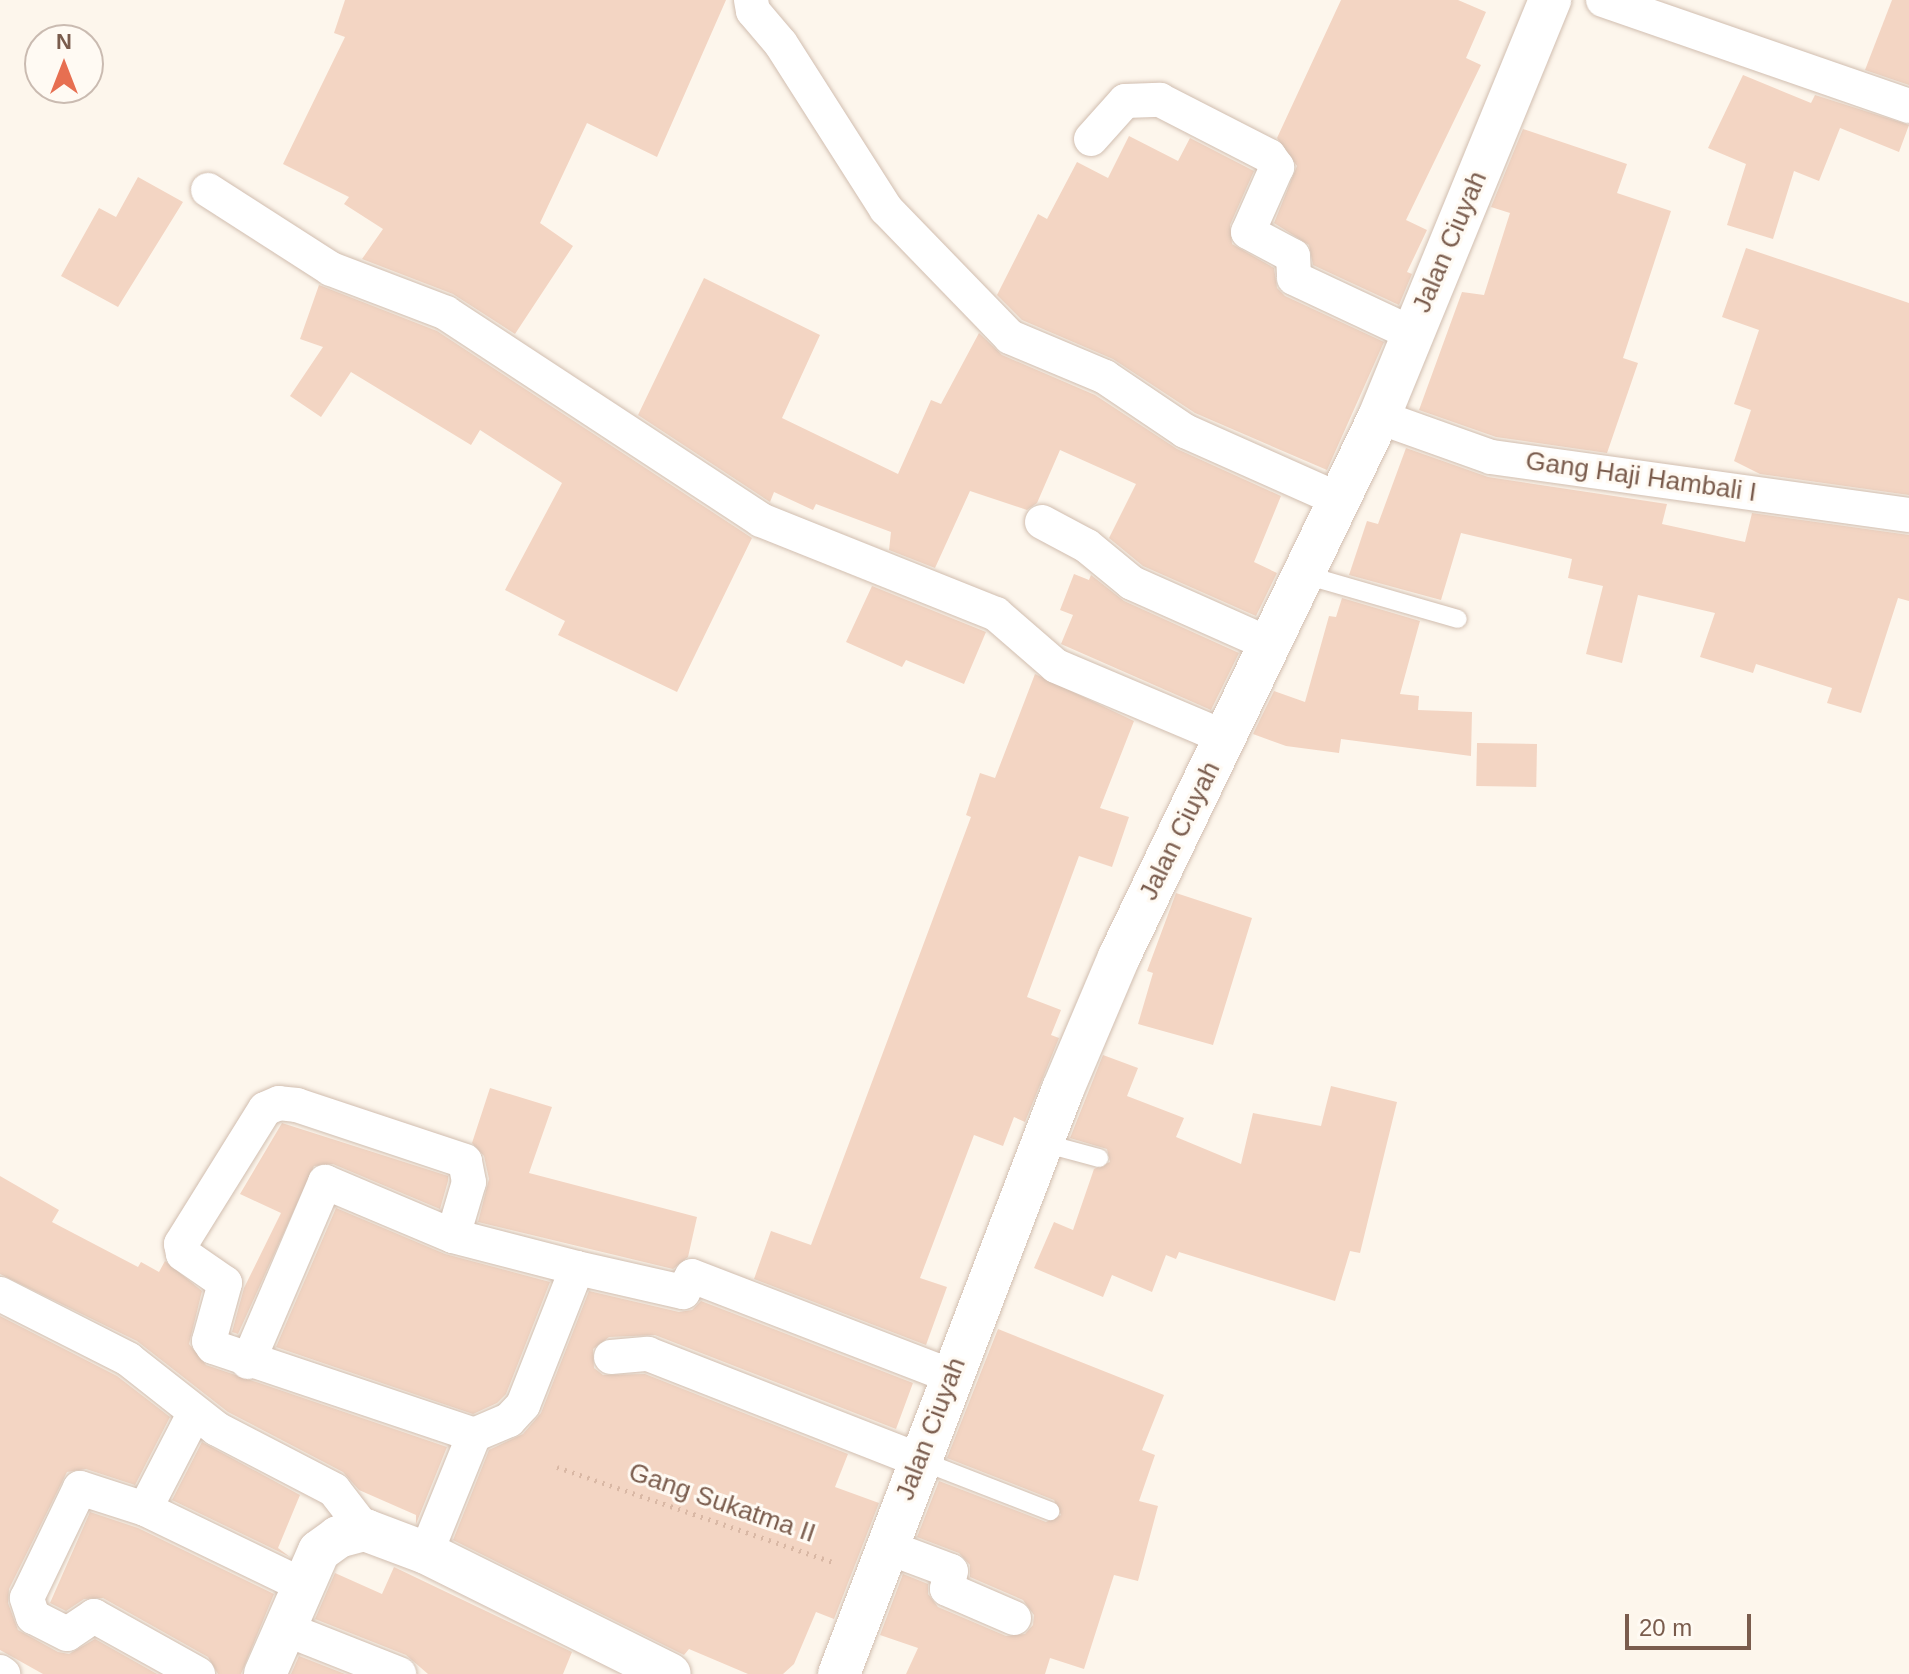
<!DOCTYPE html>
<html>
<head>
<meta charset="utf-8">
<style>
	body { margin:0 }
	#map { position:relative; width:1909px; height:1674px; overflow:hidden; background:#fdf6ec; font-family:Helvetica,sans-serif }
	div>[style] { position:absolute }
	[style*='--x'] { left:calc(var(--x)*1px); top:calc(var(--y)*1px); width:calc(var(--w)*1px); rotate:calc(var(--a)*1deg) }
	.building>* { inset:0; background:#f3d5c3; transform-origin:0 0 }
	.path>* { height:5px; margin-top:-2.5px; transform-origin:0; background:repeating-linear-gradient(90deg,#d9b8a5 0 2px,transparent 0 8px) }
	.roads { filter:drop-shadow(0 0 2px #d1beb0) drop-shadow(0 0 2px #d1beb0) }
	.service>* { height:18px; margin:-9px; padding:0 9px; transform-origin:9px; border-radius:9px; background:#fff }
	.minor>* { height:34px; margin:-17px; padding:0 17px; transform-origin:17px; border-radius:17px; background:#fff }
	.tertiary>* { height:42px; margin:-21px; padding:0 21px; transform-origin:21px; border-radius:21px; background:#fff }
	span { translate:-50% -50%; white-space:nowrap; text-align:center; line-height:1.15; -webkit-text-stroke:6px #fffaf3; paint-order:stroke }
	.street-label { font-size:26px; color:#7a5c4d }
	.north { position:absolute; left:24px; top:24px; width:80px; height:80px; box-sizing:border-box; background:#fffaf3; border:2px solid #cabbb1; border-radius:50%; rotate:0deg; font-size:22px; font-weight:700; line-height:32px; text-align:center; color:#7a5c4d }
	.north::after { content:''; display:block; margin:auto; width:28px; height:36px; background:#e76f51; clip-path:polygon(50% 0,100% 100%,50% 72%,0 100%) }
	.scale { position:absolute; left:1625px; top:1614px; width:126px; height:36px; box-sizing:border-box; border:4px solid #7a5c4d; border-top:0; padding-left:10px; font-size:24px; line-height:28px; white-space:nowrap; color:#7a5c4d; -webkit-text-stroke:6px #fffaf3; paint-order:stroke }
</style>
</head>
<body>
<div id="map">
	<div class="building">
		<i style="clip-path:polygon(345px 0,726px 0,657px 157px,587px 123px,540px 223px,573px 246px,515px 334px,453px 294px,362px 259px,383px 229px,344px 204px,349px 197px,283px 164px,345px 37px,334px 33px)"></i>
		<i style="clip-path:polygon(1341px 0,1458px 0,1486px 12px,1466px 58px,1481px 65px,1406px 220px,1427px 230px,1407px 272px,1412px 274px,1399px 305px,1313px 265px,1309px 245px,1274px 223px,1297px 166px,1277px 138px)"></i>
		<i style="clip-path:polygon(1892px 0,1909px 0,1909px 85px,1865px 70px)"></i>
		<i style="clip-path:polygon(1743px 75px,1811px 103px,1815px 95px,1909px 125px,1899px 152px,1840px 128px,1819px 181px,1794px 171px,1773px 239px,1727px 225px,1746px 164px,1708px 148px)"></i>
		<i style="clip-path:polygon(1523px 129px,1627px 164px,1617px 193px,1671px 211px,1623px 358px,1638px 363px,1607px 453px,1496px 437px,1419px 410px,1462px 292px,1484px 295px,1510px 213px,1491px 207px)"></i>
		<i style="clip-path:polygon(1129px 136px,1178px 161px,1190px 138px,1254px 171px,1230px 225px,1232px 244px,1274px 268px,1277px 288px,1285px 296px,1384px 342px,1327px 470px,1195px 413px,1113px 359px,1022px 320px,997px 295px,1038px 214px,1047px 219px,1077px 162px,1108px 178px)"></i>
		<i style="clip-path:polygon(138px 177px,183px 202px,118px 307px,61px 276px,99px 208px,116px 217px)"></i>
		<i style="clip-path:polygon(1746px 248px,1909px 303px,1909px 495px,1760px 474px,1734px 461px,1751px 410px,1734px 404px,1759px 330px,1722px 317px)"></i>
		<i style="clip-path:polygon(704px 278px,820px 335px,782px 418px,898px 474px,931px 400px,941px 404px,979px 333px,1002px 355px,1095px 395px,1177px 449px,1281px 496px,1254px 562px,1277px 573px,1256px 616px,1143px 566px,1109px 538px,1136px 484px,1060px 450px,1037px 503px,1027px 510px,970px 491px,935px 568px,889px 550px,891px 532px,816px 504px,813px 510px,774px 492px,770px 502px,638px 415px)"></i>
		<i style="clip-path:polygon(319px 285px,437px 331px,752px 538px,677px 692px,558px 635px,565px 621px,505px 590px,562px 483px,480px 430px,471px 445px,351px 372px,321px 417px,290px 396px,323px 347px,300px 339px)"></i>
		<i style="clip-path:polygon(1406px 448px,1488px 477px,1667px 504px,1662px 524px,1745px 542px,1752px 513px,1909px 535px,1909px 601px,1898px 598px,1861px 713px,1827px 703px,1832px 688px,1756px 664px,1753px 673px,1700px 657px,1715px 613px,1638px 595px,1622px 663px,1586px 654px,1603px 586px,1568px 578px,1572px 559px,1461px 533px,1441px 600px,1349px 575px,1367px 521px,1378px 524px)"></i>
		<i style="clip-path:polygon(1074px 574px,1089px 580px,1091px 575px,1124px 601px,1239px 653px,1211px 710px,1061px 644px,1073px 615px,1060px 610px)"></i>
		<i style="clip-path:polygon(872px 586px,986px 632px,964px 684px,906px 660px,902px 667px,846px 642px)"></i>
		<i style="clip-path:polygon(1342px 598px,1420px 621px,1400px 694px,1419px 696px,1418px 710px,1472px 712px,1471px 756px,1341px 739px,1339px 753px,1286px 746px,1253px 734px,1274px 691px,1305px 702px,1329px 616px,1336px 617px)"></i>
		<i style="clip-path:polygon(1035px 674px,1134px 721px,1100px 808px,1129px 817px,1112px 867px,1079px 856px,1027px 997px,1061px 1010px,1051px 1035px,1059px 1038px,1025px 1122px,1014px 1117px,1003px 1146px,974px 1135px,920px 1278px,947px 1287px,926px 1345px,754px 1279px,771px 1231px,811px 1245px,971px 817px,966px 815px,980px 773px,995px 778px)"></i>
		<i style="left:1477px;top:743px;width:60px;height:43px;rotate:1deg"></i>
		<i style="clip-path:polygon(1176px 893px,1252px 918px,1213px 1045px,1138px 1024px,1153px 973px,1147px 971px)"></i>
		<i style="clip-path:polygon(1103px 1055px,1138px 1068px,1127px 1096px,1184px 1118px,1176px 1137px,1241px 1164px,1253px 1113px,1321px 1126px,1331px 1086px,1397px 1102px,1360px 1253px,1350px 1251px,1335px 1301px,1179px 1252px,1176px 1259px,1166px 1255px,1152px 1292px,1112px 1275px,1103px 1297px,1034px 1268px,1054px 1222px,1073px 1230px,1094px 1169px,1110px 1162px,1107px 1149px,1070px 1138px)"></i>
		<i style="clip-path:polygon(490px 1088px,552px 1107px,529px 1173px,697px 1217px,688px 1257px,673px 1269px,478px 1222px,489px 1179px,484px 1156px,472px 1143px)"></i>
		<i style="clip-path:polygon(282px 1123px,448px 1176px,448px 1181px,440px 1209px,333px 1164px,314px 1166px,238px 1334px,232px 1332px,244px 1288px,281px 1213px,240px 1194px)"></i>
		<i style="clip-path:polygon(0 1176px,59px 1210px,52px 1222px,138px 1267px,141px 1262px,159px 1272px,165px 1261px,202px 1291px,189px 1344px,206px 1365px,447px 1447px,416px 1524px,416px 1515px,359px 1490px,343px 1472px,228px 1412px,137px 1341px,0 1274px)"></i>
		<i style="clip-path:polygon(336px 1208px,445px 1254px,550px 1282px,506px 1394px,497px 1403px,473px 1414px,276px 1347px)"></i>
		<i style="clip-path:polygon(589px 1291px,679px 1312px,692px 1310px,701px 1301px,913px 1383px,896px 1429px,655px 1335px,609px 1337px,593px 1349px,594px 1368px,603px 1375px,645px 1374px,848px 1454px,835px 1487px,879px 1503px,834px 1619px,816px 1612px,794px 1664px,783px 1674px,748px 1674px,689px 1649px,684px 1655px,453px 1540px,489px 1450px,523px 1434px,541px 1413px)"></i>
		<i style="clip-path:polygon(0 1316px,117px 1376px,170px 1417px,135px 1485px,86px 1469px,67px 1472px,9px 1589px,8px 1603px,18px 1630px,58px 1652px,69px 1654px,95px 1639px,157px 1674px,43px 1674px,0 1650px)"></i>
		<i style="clip-path:polygon(998px 1329px,1164px 1395px,1142px 1450px,1155px 1455px,1139px 1501px,1158px 1506px,1138px 1581px,1114px 1575px,1084px 1669px,1050px 1658px,1045px 1674px,906px 1674px,918px 1648px,880px 1635px,903px 1574px,928px 1584px,928px 1594px,938px 1607px,1006px 1636px,1025px 1634px,1033px 1625px,1034px 1615px,1023px 1600px,970px 1577px,970px 1565px,959px 1553px,917px 1537px,939px 1481px,1046px 1522px,1061px 1515px,1054px 1500px,947px 1458px)"></i>
		<i style="clip-path:polygon(202px 1442px,300px 1495px,278px 1548px,290px 1557px,172px 1500px)"></i>
		<i style="clip-path:polygon(90px 1512px,138px 1528px,274px 1594px,241px 1674px,218px 1674px,208px 1657px,103px 1598px,84px 1599px,66px 1611px,50px 1603px)"></i>
		<i style="clip-path:polygon(394px 1567px,572px 1652px,563px 1674px,428px 1674px,406px 1655px,315px 1619px,335px 1573px,382px 1594px)"></i>
		<i style="clip-path:polygon(299px 1656px,345px 1674px,291px 1674px)"></i>
	</div>
	<div class="path">
		<i style="--x:557;--y:1467;--w:295;--a:19"></i>
	</div>
	<div class="roads">
		<div class="service">
			<i style="--x:1302;--y:574;--w:162;--a:16.1"></i>
			<i style="--x:1043;--y:1143;--w:58;--a:15"></i>
			<i style="--x:919;--y:1460;--w:141;--a:21.3"></i>
		</div>
		<div class="minor">
			<i style="--x:751;--y:0;--w:11;--a:80"></i>
			<i style="--x:753;--y:11;--w:43;--a:49.7"></i>
			<i style="--x:781;--y:44;--w:196;--a:57.5"></i>
			<i style="--x:886;--y:209;--w:178;--a:45.9"></i>
			<i style="--x:1010;--y:337;--w:103;--a:22.8"></i>
			<i style="--x:1105;--y:377;--w:97;--a:34"></i>
			<i style="--x:1185;--y:431;--w:167;--a:24"></i>
			<i style="--x:1603;--y:0;--w:324;--a:19.1"></i>
			<i style="--x:1091;--y:139;--w:51;--a:-48.2"></i>
			<i style="--x:1125;--y:101;--w:35;--a:-2"></i>
			<i style="--x:1160;--y:100;--w:123;--a:27.2"></i>
			<i style="--x:1269;--y:156;--w:14;--a:54"></i>
			<i style="--x:1277;--y:167;--w:71;--a:114"></i>
			<i style="--x:1248;--y:232;--w:51;--a:28.1"></i>
			<i style="--x:1293;--y:256;--w:22;--a:87"></i>
			<i style="--x:1294;--y:278;--w:129;--a:25.2"></i>
			<i style="--x:208;--y:190;--w:146;--a:32.7"></i>
			<i style="--x:331;--y:269;--w:123;--a:20.9"></i>
			<i style="--x:446;--y:313;--w:377;--a:33.3"></i>
			<i style="--x:761;--y:520;--w:253;--a:21.8"></i>
			<i style="--x:996;--y:614;--w:79;--a:40.9"></i>
			<i style="--x:1056;--y:666;--w:182;--a:22.9"></i>
			<i style="--x:1379;--y:417;--w:119;--a:19.7"></i>
			<i style="--x:1491;--y:457;--w:422;--a:7.9"></i>
			<i style="--x:1042;--y:522;--w:51;--a:28.1"></i>
			<i style="--x:1087;--y:546;--w:58;--a:39.4"></i>
			<i style="--x:1132;--y:583;--w:150;--a:24"></i>
			<i style="--x:453;--y:1236;--w:56;--a:-73.5"></i>
			<i style="--x:469;--y:1182;--w:21;--a:-101"></i>
			<i style="--x:465;--y:1161;--w:177;--a:-161.6"></i>
			<i style="--x:297;--y:1105;--w:18;--a:-174"></i>
			<i style="--x:279;--y:1103;--w:15;--a:157"></i>
			<i style="--x:265;--y:1109;--w:159;--a:121.9"></i>
			<i style="--x:181;--y:1244;--w:10;--a:79"></i>
			<i style="--x:183;--y:1254;--w:51;--a:34.6"></i>
			<i style="--x:225;--y:1283;--w:60;--a:105.4"></i>
			<i style="--x:209;--y:1341;--w:7;--a:56"></i>
			<i style="--x:213;--y:1347;--w:275;--a:18.6"></i>
			<i style="--x:577;--y:1268;--w:109;--a:12.8"></i>
			<i style="--x:683;--y:1292;--w:18;--a:-61"></i>
			<i style="--x:692;--y:1276;--w:278;--a:21.1"></i>
			<i style="--x:0;--y:1294;--w:144;--a:26.9"></i>
			<i style="--x:128;--y:1359;--w:113;--a:38.2"></i>
			<i style="--x:217;--y:1429;--w:132;--a:27.5"></i>
			<i style="--x:334;--y:1490;--w:51;--a:52.2"></i>
			<i style="--x:611;--y:1357;--w:37;--a:-5"></i>
			<i style="--x:648;--y:1354;--w:291;--a:21.4"></i>
			<i style="--x:248;--y:1362;--w:196;--a:-66.8"></i>
			<i style="--x:325;--y:1182;--w:139;--a:22.9"></i>
			<i style="--x:453;--y:1236;--w:128;--a:14.5"></i>
			<i style="--x:577;--y:1268;--w:147;--a:111.5"></i>
			<i style="--x:523;--y:1405;--w:21;--a:133"></i>
			<i style="--x:509;--y:1420;--w:38;--a:157"></i>
			<i style="--x:474;--y:1435;--w:127;--a:112.1"></i>
			<i style="--x:145;--y:1509;--w:107;--a:-62.7"></i>
			<i style="--x:887;--y:1547;--w:68;--a:20.6"></i>
			<i style="--x:951;--y:1571;--w:18;--a:103"></i>
			<i style="--x:947;--y:1589;--w:73;--a:23.4"></i>
			<i style="--x:283;--y:1628;--w:125;--a:21.6"></i>
			<i style="--x:0;--y:1672;--w:4;--a:34"></i>
			<i style="--x:198;--y:1674;--w:119;--a:-150.9"></i>
			<i style="--x:94;--y:1616;--w:32;--a:146"></i>
			<i style="--x:67;--y:1634;--w:38;--a:-153"></i>
			<i style="--x:33;--y:1617;--w:20;--a:-108"></i>
			<i style="--x:27;--y:1598;--w:122;--a:-64.3"></i>
			<i style="--x:80;--y:1488;--w:68;--a:17.9"></i>
			<i style="--x:145;--y:1509;--w:174;--a:25.8"></i>
		</div>
		<div class="tertiary">
			<i style="--x:265;--y:1674;--w:134;--a:-66.3"></i>
			<i style="--x:319;--y:1551;--w:24;--a:-36"></i>
			<i style="--x:338;--y:1537;--w:28;--a:-15"></i>
			<i style="--x:365;--y:1530;--w:65;--a:20.7"></i>
			<i style="--x:426;--y:1553;--w:272;--a:26.4"></i>
			<i style="--x:839;--y:1674;--w:626;--a:-69.05"></i>
			<i style="--x:1063;--y:1089;--w:143;--a:-67"></i>
			<i style="--x:1119;--y:957;--w:599;--a:-64.29"></i>
			<i style="--x:1379;--y:417;--w:451;--a:-67.7"></i>
		</div>
	</div>
	<div class="street-label">
		<span style="left:1450px;top:242px;rotate:-67deg">Jalan Ciuyah</span>
		<span style="left:1641px;top:477px;rotate:8deg">Gang Haji Hambali I</span>
		<span style="left:1180px;top:831px;rotate:-64deg">Jalan Ciuyah</span>
		<span style="left:931px;top:1429px;rotate:-69deg">Jalan Ciuyah</span>
		<span style="left:722px;top:1503px;rotate:19deg">Gang Sukatma II</span>
	</div>
	<div class="north">N</div>
	<div class="scale">20 m</div>
</div>
</body>
</html>
